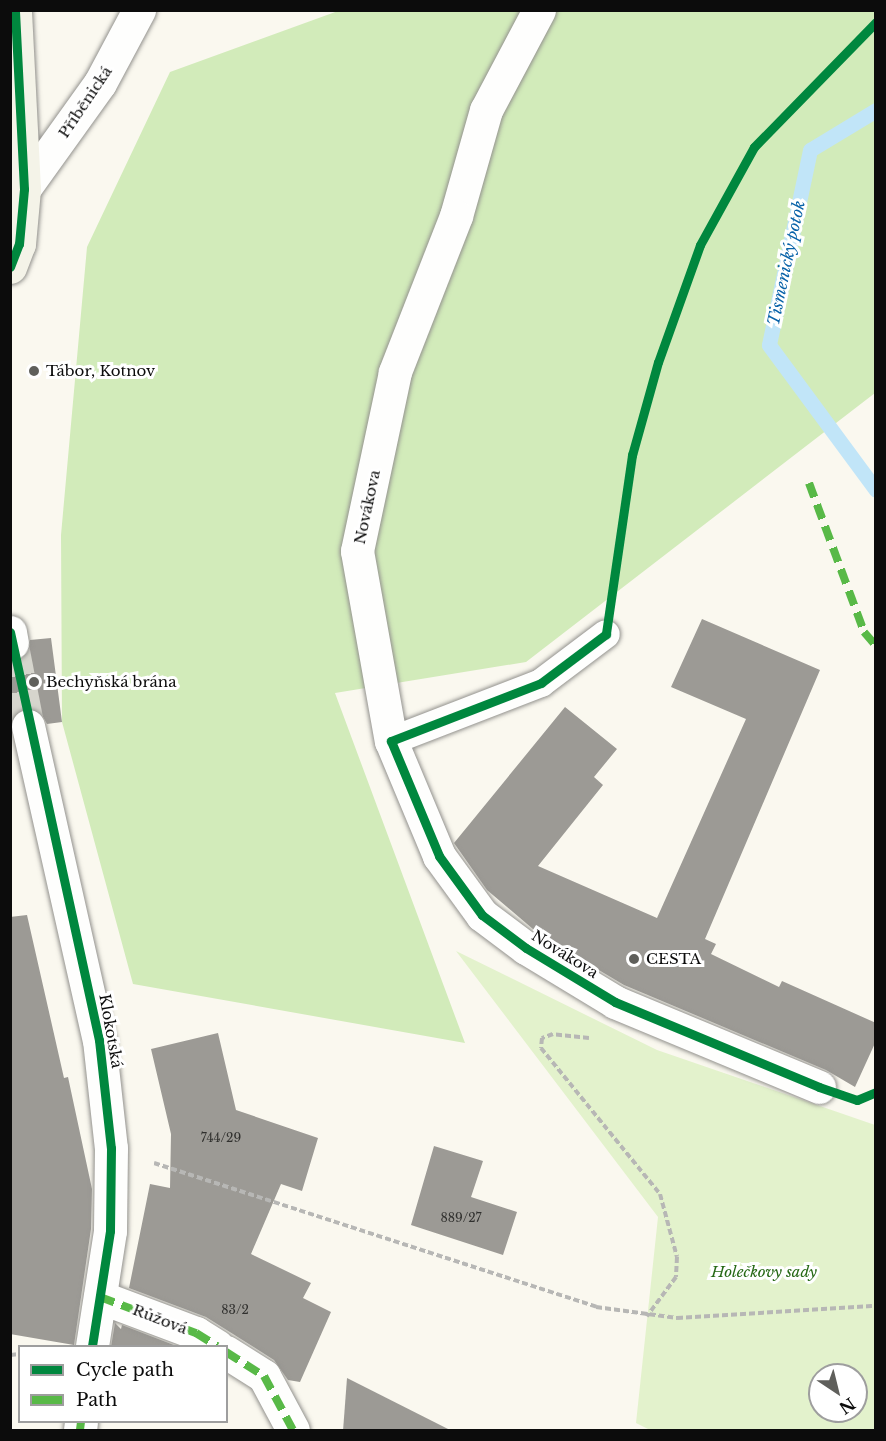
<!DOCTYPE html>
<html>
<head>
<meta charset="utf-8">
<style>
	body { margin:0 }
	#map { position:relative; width:886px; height:1441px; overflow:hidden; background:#faf8ef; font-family:"Libre Baskerville",serif }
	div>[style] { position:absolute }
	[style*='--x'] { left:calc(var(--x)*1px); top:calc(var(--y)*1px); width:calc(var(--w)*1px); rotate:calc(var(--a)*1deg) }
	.green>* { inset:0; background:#e3f2cc }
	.forest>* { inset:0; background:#d2ebba }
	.stream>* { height:15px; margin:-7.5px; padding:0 7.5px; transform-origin:7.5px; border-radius:7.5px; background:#c1e5f8 }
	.building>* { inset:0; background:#9c9a95 }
	.minor-tunnel>* { height:33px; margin-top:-16.5px; transform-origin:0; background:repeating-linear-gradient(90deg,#d6d5cd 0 33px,transparent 0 49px) }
	.path>* { height:4px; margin-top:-2px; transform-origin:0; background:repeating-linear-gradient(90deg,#b7b7b5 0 6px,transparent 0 9px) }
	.roads { filter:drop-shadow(0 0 2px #93928e) drop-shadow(0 0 2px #93928e) }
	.service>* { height:28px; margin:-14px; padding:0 14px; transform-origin:14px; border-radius:14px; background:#fefefd }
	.minor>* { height:33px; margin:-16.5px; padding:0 16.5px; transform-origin:16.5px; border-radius:16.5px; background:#fefefd }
	.secondary>* { height:33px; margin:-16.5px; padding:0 16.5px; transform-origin:16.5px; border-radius:16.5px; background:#f4f3e8 }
	.quiet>* { height:8px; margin-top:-4px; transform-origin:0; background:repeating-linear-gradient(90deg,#58b947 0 15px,transparent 0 23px) }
	.cycleway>* { height:9px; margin:-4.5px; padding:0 4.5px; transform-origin:4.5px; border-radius:4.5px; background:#00873e }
	.dots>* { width:16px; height:16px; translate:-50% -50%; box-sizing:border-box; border:3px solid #fff; border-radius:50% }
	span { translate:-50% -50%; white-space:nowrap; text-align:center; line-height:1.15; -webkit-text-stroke:6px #fff; paint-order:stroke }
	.number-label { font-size:12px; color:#30302e }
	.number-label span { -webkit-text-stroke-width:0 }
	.street-label { font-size:15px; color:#0c0c0c }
	.poi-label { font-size:15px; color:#0c0c0c }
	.left { translate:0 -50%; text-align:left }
	.park-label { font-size:15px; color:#276916; font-style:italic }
	.water-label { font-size:16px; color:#0963a9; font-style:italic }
	.frame { position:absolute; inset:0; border:12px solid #0c0c0c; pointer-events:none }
	.legend { position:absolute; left:18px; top:1345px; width:210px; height:78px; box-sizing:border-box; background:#fff; border:2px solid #9e9e9e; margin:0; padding:8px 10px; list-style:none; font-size:18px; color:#0c0c0c }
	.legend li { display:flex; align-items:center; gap:12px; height:30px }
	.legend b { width:30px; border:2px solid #9e9e9e }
	.north { position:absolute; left:808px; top:1363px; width:60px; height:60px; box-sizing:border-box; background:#fff; border:2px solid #9e9e9e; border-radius:50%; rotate:145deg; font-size:16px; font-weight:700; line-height:24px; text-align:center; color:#0c0c0c }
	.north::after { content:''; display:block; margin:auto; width:21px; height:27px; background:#5f5f5b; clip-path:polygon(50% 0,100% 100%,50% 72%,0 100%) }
</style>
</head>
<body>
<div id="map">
	<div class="green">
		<i style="clip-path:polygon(evenodd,456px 951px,657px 1050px,875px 1125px,875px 1430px,650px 1430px,636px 1423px,658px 1217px,456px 951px,820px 1375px,856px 1375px,856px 1411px,820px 1411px,820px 1375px)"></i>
	</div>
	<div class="forest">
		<i style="clip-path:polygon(338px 11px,875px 11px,875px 393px,526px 662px,335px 693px,465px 1043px,133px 984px,62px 722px,61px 535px,87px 247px,170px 72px)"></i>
	</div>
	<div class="stream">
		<i style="--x:876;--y:110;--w:77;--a:148.8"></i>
		<i style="--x:810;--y:150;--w:199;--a:101.9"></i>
		<i style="--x:769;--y:345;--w:180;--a:53.6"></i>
	</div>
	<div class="building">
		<i style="clip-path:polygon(702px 619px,820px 670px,705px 939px,716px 944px,711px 954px,779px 987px,782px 981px,876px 1023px,876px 1041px,855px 1087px,826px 1070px,624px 985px,540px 935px,487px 890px,454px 843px,565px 707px,617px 749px,594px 777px,603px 785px,538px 866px,657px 918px,746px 719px,671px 687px)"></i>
		<i style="clip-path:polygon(51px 638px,62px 722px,47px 724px,41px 713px,24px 708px,10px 720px,10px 661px,25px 657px,30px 640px)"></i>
		<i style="clip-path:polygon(27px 915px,64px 1078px,68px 1077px,92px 1189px,91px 1229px,74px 1345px,10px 1334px,10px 917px)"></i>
		<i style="clip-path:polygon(218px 1033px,236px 1110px,318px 1138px,302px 1191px,281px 1184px,251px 1254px,311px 1283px,303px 1298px,331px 1312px,300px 1382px,288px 1380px,274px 1360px,206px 1317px,129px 1288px,150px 1184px,170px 1188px,171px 1134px,151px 1049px)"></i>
		<i style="clip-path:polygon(434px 1146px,483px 1161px,471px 1197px,517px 1212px,503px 1255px,411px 1225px)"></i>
		<i style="clip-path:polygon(115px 1323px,121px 1329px,122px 1325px,179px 1347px,111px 1347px)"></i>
		<i style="clip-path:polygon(347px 1378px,452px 1431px,343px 1431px)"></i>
	</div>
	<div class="minor-tunnel">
		<i style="--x:12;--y:643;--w:85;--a:79.1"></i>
	</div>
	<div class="path">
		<i style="--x:589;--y:1038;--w:36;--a:-174"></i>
		<i style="--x:553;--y:1034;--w:12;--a:160"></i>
		<i style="--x:542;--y:1038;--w:10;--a:96"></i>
		<i style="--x:541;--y:1048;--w:188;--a:50.8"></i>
		<i style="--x:660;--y:1194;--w:65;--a:74.9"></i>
		<i style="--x:677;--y:1257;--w:20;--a:93"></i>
		<i style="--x:676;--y:1277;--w:49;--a:126.6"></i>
		<i style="--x:154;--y:1163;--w:465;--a:18"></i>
		<i style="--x:596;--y:1307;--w:82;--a:7.7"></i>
		<i style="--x:677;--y:1318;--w:199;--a:-3.5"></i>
		<i style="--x:10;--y:1355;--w:10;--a:-6"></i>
	</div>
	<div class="roads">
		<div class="service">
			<i style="--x:391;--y:741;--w:161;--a:-21.1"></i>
			<i style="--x:541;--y:683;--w:81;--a:-37"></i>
		</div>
		<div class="minor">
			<i style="--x:539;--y:10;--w:113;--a:117.9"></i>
			<i style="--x:486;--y:110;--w:110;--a:105.8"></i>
			<i style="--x:456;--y:216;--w:168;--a:111.4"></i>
			<i style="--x:395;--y:372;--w:183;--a:102"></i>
			<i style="--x:357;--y:551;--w:193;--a:79.9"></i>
			<i style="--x:391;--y:741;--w:125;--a:67.3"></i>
			<i style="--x:439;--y:856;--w:73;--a:53.9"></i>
			<i style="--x:482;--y:915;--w:55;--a:36.9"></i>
			<i style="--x:526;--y:948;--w:104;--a:31.2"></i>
			<i style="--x:615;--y:1002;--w:221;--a:22.6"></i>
			<i style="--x:24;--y:189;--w:130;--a:-54.4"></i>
			<i style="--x:100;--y:83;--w:83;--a:-61.9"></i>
			<i style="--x:10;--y:632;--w:11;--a:80"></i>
			<i style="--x:28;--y:726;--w:322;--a:77.3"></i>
			<i style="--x:99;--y:1040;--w:109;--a:83.7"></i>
			<i style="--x:111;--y:1148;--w:83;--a:90.7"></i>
			<i style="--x:110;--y:1231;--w:116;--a:98.9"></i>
			<i style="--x:100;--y:1297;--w:103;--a:20.6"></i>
			<i style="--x:196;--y:1333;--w:25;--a:32"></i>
			<i style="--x:226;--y:1352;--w:45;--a:32.3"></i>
			<i style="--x:264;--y:1376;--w:61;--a:61.8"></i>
			<i style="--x:80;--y:1430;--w:8;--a:-83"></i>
		</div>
		<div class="secondary">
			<i style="--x:10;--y:267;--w:25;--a:-69"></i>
			<i style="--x:19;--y:244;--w:55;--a:-84.8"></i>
			<i style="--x:24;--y:189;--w:179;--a:-92.9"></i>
		</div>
	</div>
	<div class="quiet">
		<i style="--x:809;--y:483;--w:159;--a:69.7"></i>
		<i style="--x:864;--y:632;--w:18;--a:49"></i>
		<i style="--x:100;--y:1297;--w:103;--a:20.6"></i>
		<i style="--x:196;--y:1333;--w:25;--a:32"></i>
		<i style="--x:226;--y:1352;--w:45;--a:32.3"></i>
		<i style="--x:264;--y:1376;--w:61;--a:61.8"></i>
		<i style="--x:80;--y:1430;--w:8;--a:-83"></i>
	</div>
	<div class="cycleway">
		<i style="--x:876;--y:22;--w:175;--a:134.3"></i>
		<i style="--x:754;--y:147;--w:112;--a:118.9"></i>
		<i style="--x:700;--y:245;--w:124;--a:109.7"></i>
		<i style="--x:658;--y:362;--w:97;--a:105.6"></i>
		<i style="--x:632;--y:455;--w:181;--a:98.3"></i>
		<i style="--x:606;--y:634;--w:81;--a:143"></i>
		<i style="--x:541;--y:683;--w:161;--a:158.9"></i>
		<i style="--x:391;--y:741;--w:125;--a:67.3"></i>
		<i style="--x:439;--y:856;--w:73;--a:53.9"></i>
		<i style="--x:482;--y:915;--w:55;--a:36.9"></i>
		<i style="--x:526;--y:948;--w:104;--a:31.2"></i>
		<i style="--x:615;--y:1002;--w:221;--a:22.6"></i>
		<i style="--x:819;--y:1087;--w:40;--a:18.9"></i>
		<i style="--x:857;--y:1100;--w:21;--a:-23"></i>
		<i style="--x:10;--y:267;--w:25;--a:-69"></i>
		<i style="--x:19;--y:244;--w:55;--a:-84.8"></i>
		<i style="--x:24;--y:189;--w:179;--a:-92.9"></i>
		<i style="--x:10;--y:632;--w:418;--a:77.7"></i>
		<i style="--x:99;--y:1040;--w:109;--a:83.7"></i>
		<i style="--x:111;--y:1148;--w:83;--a:90.7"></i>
		<i style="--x:110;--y:1231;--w:116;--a:98.9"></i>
	</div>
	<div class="dots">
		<i style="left:34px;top:371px;background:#5f5f5b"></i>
		<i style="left:34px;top:682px;background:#5f5f5b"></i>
		<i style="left:634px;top:959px;background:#5f5f5b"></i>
	</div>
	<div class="number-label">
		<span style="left:221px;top:1138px">744/29</span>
		<span style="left:461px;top:1218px">889/27</span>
		<span style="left:235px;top:1310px">83/2</span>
	</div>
	<div class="street-label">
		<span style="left:85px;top:102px;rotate:-56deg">Příběnická</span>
		<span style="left:367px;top:507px;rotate:-78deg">Novákova</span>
		<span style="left:565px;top:954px;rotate:32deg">Novákova</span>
		<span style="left:111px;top:1031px;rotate:80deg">Klokotská</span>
		<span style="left:160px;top:1319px;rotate:21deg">Růžová</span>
	</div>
	<div class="poi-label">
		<span class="left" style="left:46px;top:371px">Tábor, Kotnov</span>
		<span class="left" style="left:46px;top:682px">Bechyňská brána</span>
		<span class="left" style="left:646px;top:959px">CESTA</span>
	</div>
	<div class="park-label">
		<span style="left:764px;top:1272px">Holečkovy sady</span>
	</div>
	<div class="water-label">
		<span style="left:786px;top:263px;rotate:-78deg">Tismenický potok</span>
	</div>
	<div class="frame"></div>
	<ul class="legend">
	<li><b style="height:8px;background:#00873e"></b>Cycle path</li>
	<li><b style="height:8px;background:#58b947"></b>Path</li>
	</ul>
	<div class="north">N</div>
</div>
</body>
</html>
